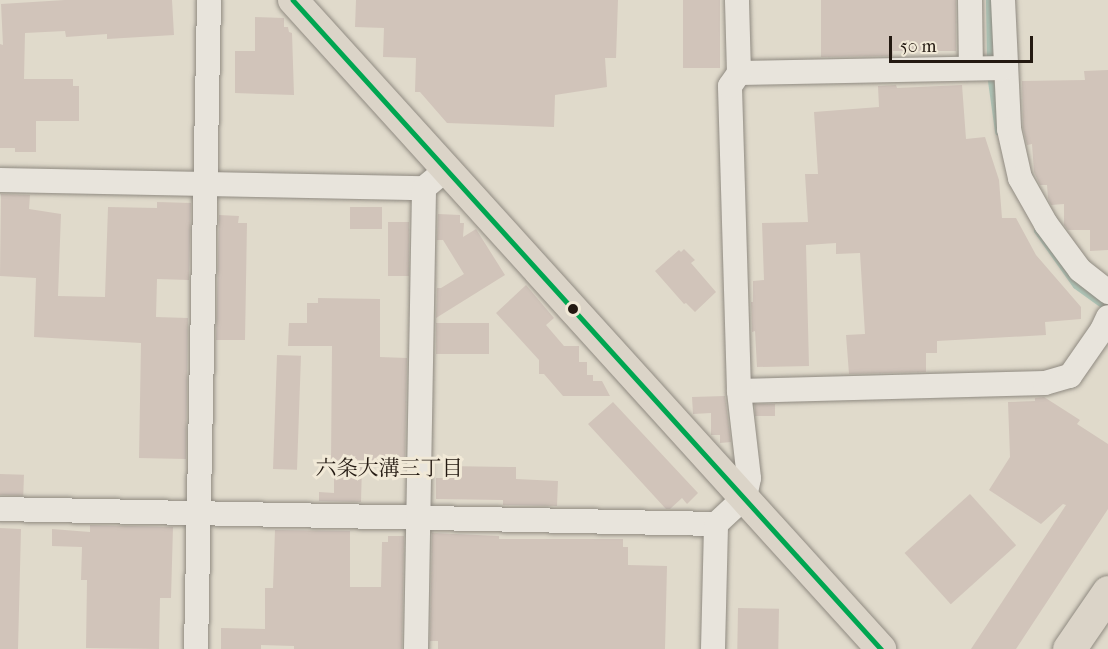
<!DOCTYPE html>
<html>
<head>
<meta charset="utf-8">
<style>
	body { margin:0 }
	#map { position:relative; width:1108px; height:649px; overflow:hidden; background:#e0dacb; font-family:"IM FELL French Canon","Noto Serif JP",serif }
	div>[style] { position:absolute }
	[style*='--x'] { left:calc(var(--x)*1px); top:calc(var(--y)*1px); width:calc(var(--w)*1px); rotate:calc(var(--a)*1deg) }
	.stream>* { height:6px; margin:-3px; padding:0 3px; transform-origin:3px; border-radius:3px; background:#aec5b7 }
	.building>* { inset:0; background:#d1c4ba; transform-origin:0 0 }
	.roads { filter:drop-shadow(0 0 2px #8f8a81) drop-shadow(0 0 2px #8f8a81) }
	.minor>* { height:24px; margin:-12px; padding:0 12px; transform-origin:12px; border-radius:12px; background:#e8e4dc }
	.major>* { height:30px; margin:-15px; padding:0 15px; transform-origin:15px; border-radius:15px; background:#dbd4c8 }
	.highway>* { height:33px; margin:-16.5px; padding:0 16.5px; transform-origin:16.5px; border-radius:16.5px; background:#dbd4c8 }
	.bus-1>* { height:4.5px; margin:-2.25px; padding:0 2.25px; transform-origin:2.25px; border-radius:2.25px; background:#00a651 }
	.dots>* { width:16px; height:16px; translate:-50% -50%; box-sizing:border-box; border:3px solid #f1e9d7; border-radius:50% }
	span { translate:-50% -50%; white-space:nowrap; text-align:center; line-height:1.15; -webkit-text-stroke:6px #f1e9d7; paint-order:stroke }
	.neighbourhood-label { font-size:21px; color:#231911 }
	.scale { position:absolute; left:889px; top:36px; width:144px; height:27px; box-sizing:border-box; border:3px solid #231911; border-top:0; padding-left:8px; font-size:18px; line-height:21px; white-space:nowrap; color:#231911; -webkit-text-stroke:4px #f1e9d7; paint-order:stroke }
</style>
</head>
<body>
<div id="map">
	<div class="stream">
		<i style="--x:989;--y:0;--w:64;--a:89.1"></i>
		<i style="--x:990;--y:74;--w:59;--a:82.1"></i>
		<i style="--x:1037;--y:231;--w:67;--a:54.7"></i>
		<i style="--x:1076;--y:286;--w:39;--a:36"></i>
	</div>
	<div class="building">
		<i style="clip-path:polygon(65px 0,172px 0,174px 35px,107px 39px,107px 34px,66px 37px,65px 31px,25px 33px,24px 79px,73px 79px,73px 86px,79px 86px,79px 121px,36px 121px,36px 152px,15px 152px,15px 148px,0 148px,0 44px,3px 45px,1px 4px)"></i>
		<i style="clip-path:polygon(356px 0,618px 0,616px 58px,605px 58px,607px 87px,555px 95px,554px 127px,447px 123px,420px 92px,415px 92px,416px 58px,383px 57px,384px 28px,355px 27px)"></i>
		<i style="left:683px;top:0;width:37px;height:68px"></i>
		<i style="clip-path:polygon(821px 0,956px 0,956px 51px,893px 51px,893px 56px,821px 57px)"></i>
		<i style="clip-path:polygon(255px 17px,284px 18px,284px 27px,288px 27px,289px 32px,292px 33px,294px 95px,235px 93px,235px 51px,255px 51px)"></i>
		<i style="clip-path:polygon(1108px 70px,1108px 250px,1090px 251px,1090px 230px,1068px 230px,1064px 225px,1064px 204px,1051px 205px,1048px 198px,1047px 185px,1040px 185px,1034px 172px,1032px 144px,1027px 145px,1023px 128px,1022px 81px,1085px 80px,1084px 71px)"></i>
		<i style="clip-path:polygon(896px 85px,897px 88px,962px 85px,966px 139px,985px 137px,999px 180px,1002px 218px,1016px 218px,1036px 255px,1081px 307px,1081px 319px,1045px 322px,1046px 335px,937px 341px,937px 353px,926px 353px,926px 372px,849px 374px,846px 335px,865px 334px,860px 253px,836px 254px,836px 243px,806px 245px,809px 366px,757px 367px,755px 331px,752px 332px,751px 302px,753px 302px,753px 281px,764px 280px,762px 223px,808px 222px,805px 174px,818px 174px,814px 112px,879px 107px,878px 86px)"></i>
		<i style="clip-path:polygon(1px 194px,30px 195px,29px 209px,61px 214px,58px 296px,105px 297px,108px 207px,157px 208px,157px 202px,191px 203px,189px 280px,157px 279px,156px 317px,188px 318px,186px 459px,139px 458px,141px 343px,34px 337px,36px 278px,0 276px)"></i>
		<i style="left:350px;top:207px;width:32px;height:22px"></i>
		<i style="clip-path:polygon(438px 214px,460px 215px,460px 223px,464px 223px,463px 237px,476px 229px,505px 275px,436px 318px,437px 288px,441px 288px,464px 274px,443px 240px,437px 240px)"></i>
		<i style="clip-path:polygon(219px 215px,239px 216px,238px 223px,247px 223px,245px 340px,216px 340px)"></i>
		<i style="left:388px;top:222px;width:21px;height:54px"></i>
		<i style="clip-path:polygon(684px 249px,695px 260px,691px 263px,716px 292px,695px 312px,686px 303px,684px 304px,655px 271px,679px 250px,681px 252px)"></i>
		<i style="clip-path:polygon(526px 285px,554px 318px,546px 325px,564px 346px,579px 346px,579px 362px,587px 362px,587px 375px,593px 375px,593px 381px,602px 381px,610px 396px,563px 396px,544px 374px,539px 374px,539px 360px,496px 313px)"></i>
		<i style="clip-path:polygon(318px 298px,380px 299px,380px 357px,407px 358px,405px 459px,398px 459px,398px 466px,362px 465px,361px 502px,319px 501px,319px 492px,334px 493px,334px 462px,331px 462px,332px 346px,288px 346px,289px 323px,307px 323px,307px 303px,318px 303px)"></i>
		<i style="left:436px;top:323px;width:53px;height:31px"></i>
		<i style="left:277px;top:355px;width:24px;height:114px;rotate:2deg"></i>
		<i style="clip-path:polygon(725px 396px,731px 442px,720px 443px,720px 435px,711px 435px,711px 413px,693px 414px,692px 397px)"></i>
		<i style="clip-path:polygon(1044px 397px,1080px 420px,1077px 424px,1108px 444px,1108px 509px,1016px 649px,971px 649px,1066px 505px,1063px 504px,1041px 524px,989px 490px,1010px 457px,1008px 402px,1035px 401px,1035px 398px)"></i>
		<i style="clip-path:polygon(613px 402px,698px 493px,687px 504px,682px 498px,670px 509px,666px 509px,588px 424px)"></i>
		<i style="left:775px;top:404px;width:12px;height:20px;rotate:90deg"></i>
		<i style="clip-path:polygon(444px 466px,516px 467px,516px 479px,558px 481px,557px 506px,503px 505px,503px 500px,436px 499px,436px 478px,443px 478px)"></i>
		<i style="left:0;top:474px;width:24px;height:21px;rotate:2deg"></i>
		<i style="left:970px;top:494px;width:69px;height:88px;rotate:48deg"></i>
		<i style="clip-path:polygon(90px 525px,173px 527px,171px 598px,160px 598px,159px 649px,86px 648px,87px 580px,81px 580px,82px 547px,52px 546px,52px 529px,90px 532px)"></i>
		<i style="clip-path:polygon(0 528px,21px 529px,18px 649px,0 649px)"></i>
		<i style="clip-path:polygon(275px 530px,350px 531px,350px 587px,381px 587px,382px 542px,388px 542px,388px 536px,404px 536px,402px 649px,294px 649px,294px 646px,261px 645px,261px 649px,221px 649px,221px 628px,265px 629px,265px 588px,273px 588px)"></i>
		<i style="clip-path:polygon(432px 533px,499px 536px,499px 539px,623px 539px,623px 547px,628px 547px,628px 565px,667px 566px,665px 649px,438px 649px,438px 641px,430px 641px)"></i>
		<i style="left:738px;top:608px;width:41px;height:41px;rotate:1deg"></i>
	</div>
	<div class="roads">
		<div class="minor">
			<i style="--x:970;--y:0;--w:68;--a:89.2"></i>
			<i style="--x:1003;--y:0;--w:129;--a:87.3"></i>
			<i style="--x:1009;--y:129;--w:50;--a:77.3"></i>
			<i style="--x:1020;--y:178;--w:53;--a:60.5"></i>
			<i style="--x:1046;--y:224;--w:57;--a:53.5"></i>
			<i style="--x:1080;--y:270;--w:36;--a:38"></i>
			<i style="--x:739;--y:73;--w:266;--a:-1.1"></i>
			<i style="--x:0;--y:180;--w:424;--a:1.1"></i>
			<i style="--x:424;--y:188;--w:17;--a:-40"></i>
			<i style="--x:739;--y:391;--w:306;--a:-1.5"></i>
			<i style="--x:1045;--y:383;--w:26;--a:-16"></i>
			<i style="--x:1070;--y:376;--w:56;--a:-55.2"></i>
			<i style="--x:1102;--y:330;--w:14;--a:-65"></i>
			<i style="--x:0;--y:509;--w:716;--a:1.2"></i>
			<i style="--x:716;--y:524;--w:40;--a:-43"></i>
			<i style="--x:745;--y:497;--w:19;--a:-78"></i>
			<i style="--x:749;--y:478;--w:88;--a:-96.6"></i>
			<i style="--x:739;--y:391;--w:305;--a:-91.7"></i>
			<i style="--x:730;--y:86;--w:16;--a:-55"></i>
			<i style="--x:739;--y:73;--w:73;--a:-91.6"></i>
			<i style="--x:196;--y:649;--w:649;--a:-88.85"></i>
			<i style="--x:416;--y:649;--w:461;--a:-89"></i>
			<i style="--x:713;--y:649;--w:125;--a:-88.6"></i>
		</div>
		<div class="major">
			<i style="--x:293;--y:0;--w:876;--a:47.82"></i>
		</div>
		<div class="highway">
			<i style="--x:1069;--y:649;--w:69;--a:-55.6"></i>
		</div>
	</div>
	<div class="bus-1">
		<i style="--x:293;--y:0;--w:876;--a:47.82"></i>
	</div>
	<div class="dots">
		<i style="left:573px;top:309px;background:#231911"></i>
	</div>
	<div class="neighbourhood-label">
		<span style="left:389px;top:468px">六条大溝三丁目</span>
	</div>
	<div class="scale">50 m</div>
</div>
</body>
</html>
